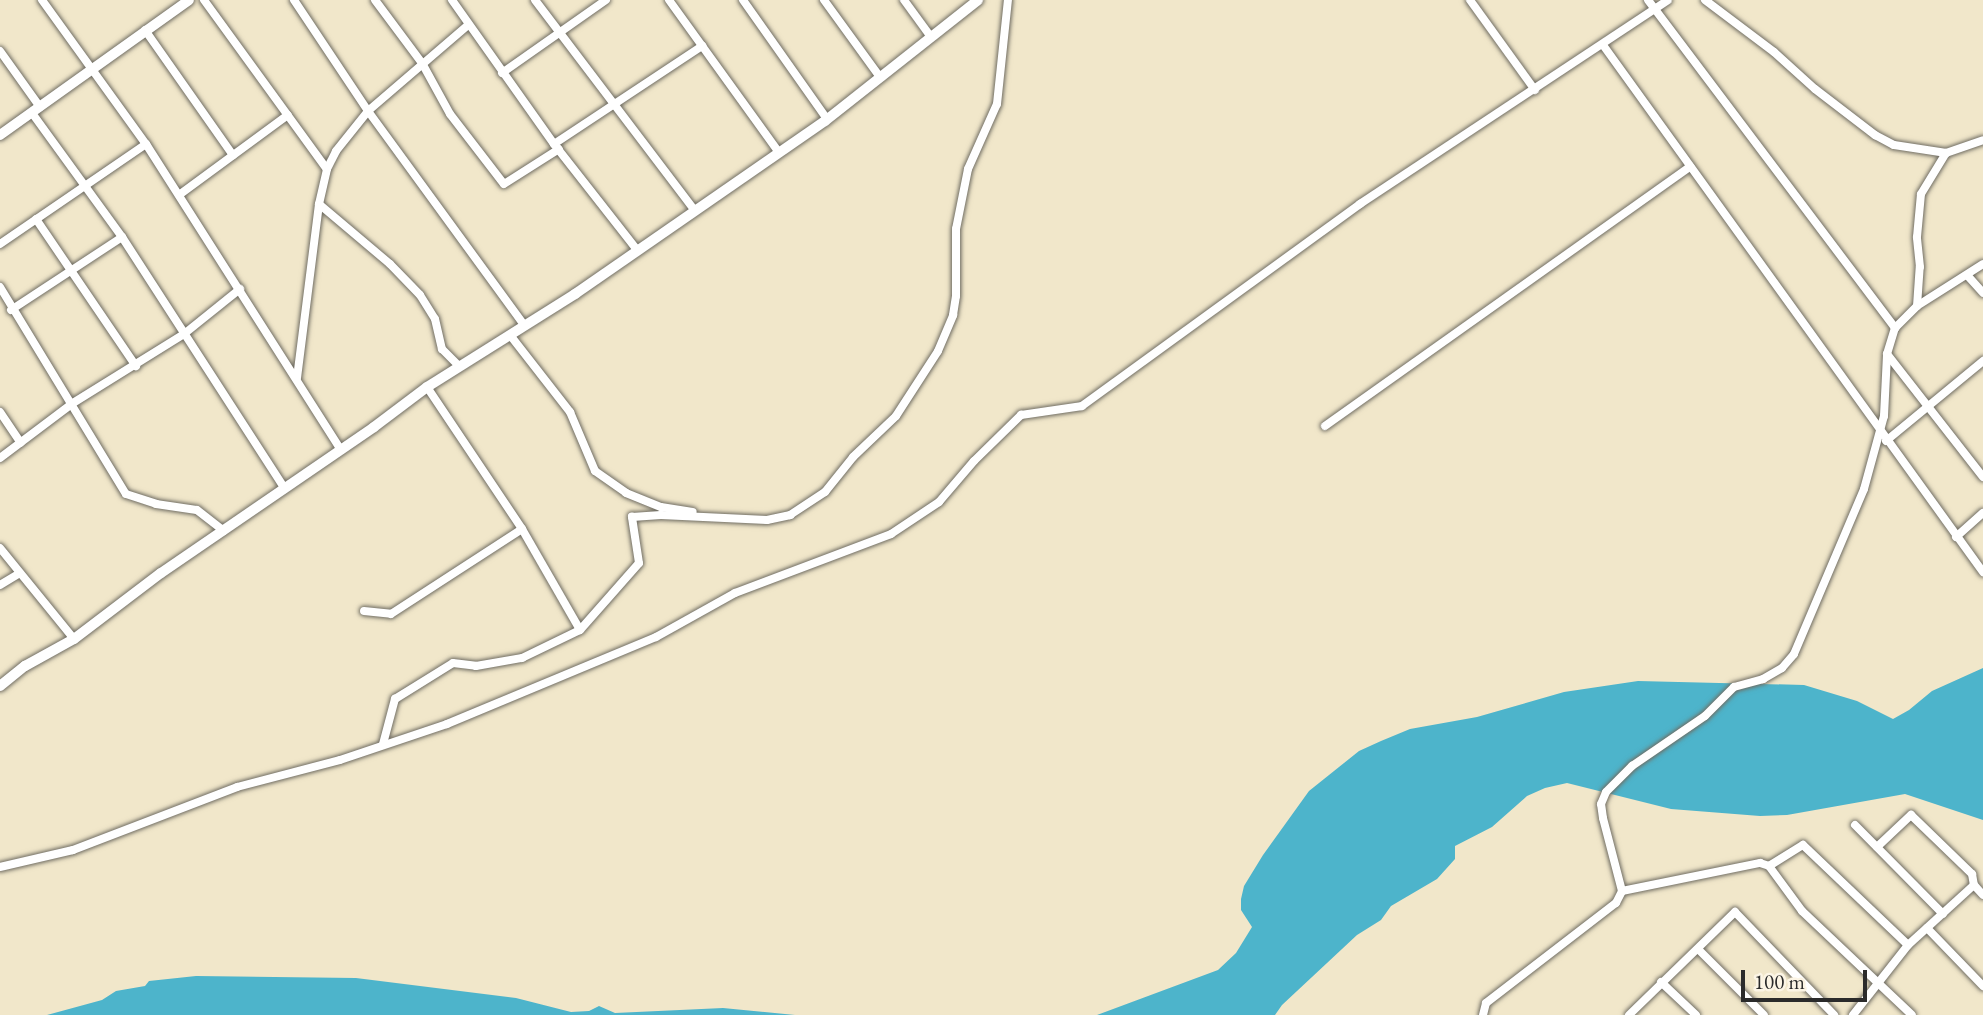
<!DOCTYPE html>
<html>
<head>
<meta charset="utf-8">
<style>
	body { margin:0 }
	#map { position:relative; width:1983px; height:1015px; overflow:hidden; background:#f1e7ca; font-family:"EB Garamond",serif }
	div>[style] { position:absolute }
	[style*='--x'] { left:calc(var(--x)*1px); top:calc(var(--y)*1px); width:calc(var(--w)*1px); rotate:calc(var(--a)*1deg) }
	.water>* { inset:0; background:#4db4cb }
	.roads { filter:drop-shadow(0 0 2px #706d63) drop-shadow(0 0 2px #706d63) }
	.minor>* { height:8px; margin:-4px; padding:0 4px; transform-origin:4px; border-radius:4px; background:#fff }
	.tertiary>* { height:10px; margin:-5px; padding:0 5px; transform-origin:5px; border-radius:5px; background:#fff }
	span { translate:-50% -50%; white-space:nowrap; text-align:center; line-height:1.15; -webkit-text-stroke:5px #fcf5e5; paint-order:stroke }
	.scale { position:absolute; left:1741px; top:970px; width:126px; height:32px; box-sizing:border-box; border:4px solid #2b2b2b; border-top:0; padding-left:9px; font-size:21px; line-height:24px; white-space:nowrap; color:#2b2b2b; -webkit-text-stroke:5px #fcf5e5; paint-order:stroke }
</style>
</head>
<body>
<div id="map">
	<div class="water">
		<i style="clip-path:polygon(1983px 668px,1983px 820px,1905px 794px,1787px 815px,1760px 816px,1671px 809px,1567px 783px,1545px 788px,1527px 796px,1492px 827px,1455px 846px,1455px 859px,1437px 879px,1391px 906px,1381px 920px,1357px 935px,1282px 1005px,1275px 1015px,1097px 1015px,1218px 970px,1236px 953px,1252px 927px,1241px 910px,1241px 899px,1244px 886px,1263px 855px,1309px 791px,1359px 751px,1381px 741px,1410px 729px,1477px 717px,1564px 692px,1638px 681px,1804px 685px,1857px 701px,1893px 719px,1909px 710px,1932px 691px)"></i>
		<i style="clip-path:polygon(196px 976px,356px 978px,516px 998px,571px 1012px,589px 1011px,599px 1006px,615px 1013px,723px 1008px,795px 1015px,47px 1015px,102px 1000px,116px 991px,145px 986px,149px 981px)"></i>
	</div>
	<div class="roads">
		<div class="minor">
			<i style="--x:42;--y:0;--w:178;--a:54.2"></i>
			<i style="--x:146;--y:144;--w:363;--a:57.5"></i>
			<i style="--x:204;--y:0;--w:209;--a:54"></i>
			<i style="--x:294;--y:0;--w:133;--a:56.3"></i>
			<i style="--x:368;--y:111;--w:266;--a:53.9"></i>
			<i style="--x:375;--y:0;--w:79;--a:53.3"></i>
			<i style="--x:422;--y:63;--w:58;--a:61.2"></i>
			<i style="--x:450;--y:114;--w:88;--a:52.4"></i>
			<i style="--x:504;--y:184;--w:65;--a:-32.5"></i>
			<i style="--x:452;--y:0;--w:176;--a:54.7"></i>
			<i style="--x:554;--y:144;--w:135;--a:51.9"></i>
			<i style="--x:535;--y:0;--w:265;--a:52.8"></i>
			<i style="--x:669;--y:0;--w:186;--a:54.2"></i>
			<i style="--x:743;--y:0;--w:146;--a:54.8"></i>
			<i style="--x:824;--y:0;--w:95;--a:54"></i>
			<i style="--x:904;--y:0;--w:46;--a:53.9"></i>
			<i style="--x:1470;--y:0;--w:111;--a:54.2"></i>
			<i style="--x:1648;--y:0;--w:411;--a:53"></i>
			<i style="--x:1705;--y:0;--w:86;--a:37"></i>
			<i style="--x:1774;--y:52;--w:55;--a:42.1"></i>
			<i style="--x:1815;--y:89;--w:76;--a:37.5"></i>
			<i style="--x:1875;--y:135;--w:21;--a:28"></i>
			<i style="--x:1894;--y:145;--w:53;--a:8.7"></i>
			<i style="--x:145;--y:30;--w:153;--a:54.9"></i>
			<i style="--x:1603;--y:45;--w:650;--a:54.21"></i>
			<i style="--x:0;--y:51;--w:69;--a:54.5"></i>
			<i style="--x:502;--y:73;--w:127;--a:-35.1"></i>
			<i style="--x:32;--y:113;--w:153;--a:54"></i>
			<i style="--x:122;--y:237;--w:298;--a:57.1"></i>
			<i style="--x:554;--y:144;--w:178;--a:-33.5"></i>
			<i style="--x:179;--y:195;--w:135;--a:-36.3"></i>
			<i style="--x:319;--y:204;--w:93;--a:40.2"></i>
			<i style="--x:390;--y:264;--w:43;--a:45.9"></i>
			<i style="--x:420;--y:295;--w:28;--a:58"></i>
			<i style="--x:435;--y:319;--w:31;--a:77"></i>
			<i style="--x:442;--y:349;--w:24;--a:45"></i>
			<i style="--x:36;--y:219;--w:178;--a:55.8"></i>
			<i style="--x:0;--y:244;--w:177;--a:-34.4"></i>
			<i style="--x:1967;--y:275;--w:24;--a:48"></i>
			<i style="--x:0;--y:287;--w:242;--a:58.7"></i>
			<i style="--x:126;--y:494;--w:32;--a:18"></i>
			<i style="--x:156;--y:504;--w:41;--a:8.3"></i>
			<i style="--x:197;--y:510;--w:34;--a:38"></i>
			<i style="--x:1917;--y:306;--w:78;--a:-32.5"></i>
			<i style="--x:11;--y:310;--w:133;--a:-33.3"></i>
			<i style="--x:510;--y:335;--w:98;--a:52.1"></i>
			<i style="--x:570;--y:412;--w:64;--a:67"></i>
			<i style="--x:595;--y:471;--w:38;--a:35"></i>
			<i style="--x:626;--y:493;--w:38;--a:22"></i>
			<i style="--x:661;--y:507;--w:32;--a:9"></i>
			<i style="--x:1887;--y:354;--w:156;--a:52"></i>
			<i style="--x:297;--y:378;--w:175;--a:-82.8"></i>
			<i style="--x:319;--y:204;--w:36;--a:-77"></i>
			<i style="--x:327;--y:169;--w:20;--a:-63"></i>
			<i style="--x:336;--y:151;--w:51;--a:-51.3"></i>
			<i style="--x:368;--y:111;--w:132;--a:-40.7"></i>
			<i style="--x:427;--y:387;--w:171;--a:56.2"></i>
			<i style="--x:522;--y:529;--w:116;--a:60.1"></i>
			<i style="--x:0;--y:412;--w:37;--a:56"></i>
			<i style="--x:1325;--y:426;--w:448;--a:-35.4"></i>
			<i style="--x:1886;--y:441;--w:126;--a:-39.5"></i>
			<i style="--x:0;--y:458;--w:91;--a:-37"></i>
			<i style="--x:73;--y:403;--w:131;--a:-31.9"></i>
			<i style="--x:184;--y:334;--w:72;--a:-38.8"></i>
			<i style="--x:1956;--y:537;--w:36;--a:-42"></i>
			<i style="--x:0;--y:548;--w:117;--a:50.9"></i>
			<i style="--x:0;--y:585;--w:23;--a:-31"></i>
			<i style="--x:364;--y:611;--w:27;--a:6"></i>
			<i style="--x:391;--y:614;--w:156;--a:-33"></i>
			<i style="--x:383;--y:744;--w:47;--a:-75.1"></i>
			<i style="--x:395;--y:699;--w:68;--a:-31.8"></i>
			<i style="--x:453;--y:663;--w:23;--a:7"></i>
			<i style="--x:476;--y:666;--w:47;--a:-9.9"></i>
			<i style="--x:522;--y:658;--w:64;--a:-25.8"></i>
			<i style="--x:580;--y:630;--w:89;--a:-48.6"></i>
			<i style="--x:639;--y:563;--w:47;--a:-98.7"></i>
			<i style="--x:632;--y:517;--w:29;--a:-4"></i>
			<i style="--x:661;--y:515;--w:106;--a:2.7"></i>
			<i style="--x:767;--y:520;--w:24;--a:-12"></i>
			<i style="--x:790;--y:515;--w:42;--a:-33.3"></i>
			<i style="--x:825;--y:492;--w:45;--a:-51.3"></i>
			<i style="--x:853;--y:457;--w:59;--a:-43.6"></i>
			<i style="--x:896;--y:416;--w:77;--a:-57.1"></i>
			<i style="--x:938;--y:351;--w:39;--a:-67"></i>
			<i style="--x:953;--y:315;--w:19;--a:-81"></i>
			<i style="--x:956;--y:296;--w:67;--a:-90"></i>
			<i style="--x:956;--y:229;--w:61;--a:-78.7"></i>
			<i style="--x:968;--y:169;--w:71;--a:-66"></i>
			<i style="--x:997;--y:104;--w:105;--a:-84"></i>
			<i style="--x:1855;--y:825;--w:125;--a:45.3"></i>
			<i style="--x:1877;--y:847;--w:47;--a:-43.3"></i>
			<i style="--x:1911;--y:815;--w:85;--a:44"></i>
			<i style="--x:1972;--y:874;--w:11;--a:80"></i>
			<i style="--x:1974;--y:885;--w:13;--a:48"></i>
			<i style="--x:1769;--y:866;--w:40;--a:-32"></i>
			<i style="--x:1803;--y:845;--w:145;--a:43.6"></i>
			<i style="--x:0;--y:867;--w:75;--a:-13.1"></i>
			<i style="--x:73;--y:850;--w:176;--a:-21"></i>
			<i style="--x:237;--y:787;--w:106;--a:-14.7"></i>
			<i style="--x:340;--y:760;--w:113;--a:-18.6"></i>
			<i style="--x:447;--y:724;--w:226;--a:-22.6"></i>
			<i style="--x:656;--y:637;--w:90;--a:-29.1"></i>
			<i style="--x:735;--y:593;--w:167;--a:-20.7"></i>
			<i style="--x:891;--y:534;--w:58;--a:-33.7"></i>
			<i style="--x:939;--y:502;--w:54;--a:-49.5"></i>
			<i style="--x:974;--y:461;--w:66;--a:-44.4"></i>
			<i style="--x:1021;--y:415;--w:62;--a:-8.4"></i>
			<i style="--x:1082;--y:406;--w:344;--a:-36"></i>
			<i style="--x:1360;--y:204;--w:369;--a:-33.5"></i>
			<i style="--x:1622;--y:891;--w:141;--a:-11.5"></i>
			<i style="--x:1760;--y:863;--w:9;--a:18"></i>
			<i style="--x:1769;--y:866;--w:56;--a:53.7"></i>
			<i style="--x:1802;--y:911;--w:151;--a:43.4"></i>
			<i style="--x:1927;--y:928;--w:81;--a:46"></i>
			<i style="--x:1698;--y:949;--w:93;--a:45"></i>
			<i style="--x:1661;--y:982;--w:48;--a:43.3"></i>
			<i style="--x:1483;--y:1015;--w:12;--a:-76"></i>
			<i style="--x:1486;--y:1003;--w:164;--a:-37.6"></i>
			<i style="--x:1616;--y:903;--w:13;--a:-63"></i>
			<i style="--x:1622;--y:891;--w:75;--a:-104.6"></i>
			<i style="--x:1603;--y:818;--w:14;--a:-98"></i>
			<i style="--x:1601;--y:804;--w:13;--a:-67"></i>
			<i style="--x:1606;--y:792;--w:37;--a:-45"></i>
			<i style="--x:1632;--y:766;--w:88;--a:-34.4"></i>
			<i style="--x:1705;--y:716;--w:41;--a:-45"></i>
			<i style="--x:1734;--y:687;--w:30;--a:-15"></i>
			<i style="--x:1763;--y:679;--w:22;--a:-30"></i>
			<i style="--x:1782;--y:668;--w:18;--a:-49"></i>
			<i style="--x:1794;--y:654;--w:179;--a:-67"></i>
			<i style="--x:1864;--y:489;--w:76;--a:-74.7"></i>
			<i style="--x:1884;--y:416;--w:62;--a:-87.2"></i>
			<i style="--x:1887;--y:354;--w:27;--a:-73"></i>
			<i style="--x:1895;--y:328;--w:31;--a:-45"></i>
			<i style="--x:1917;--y:306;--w:39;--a:-86"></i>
			<i style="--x:1920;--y:267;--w:30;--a:-96"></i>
			<i style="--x:1917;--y:237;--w:43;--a:-84.7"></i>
			<i style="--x:1921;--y:194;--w:48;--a:-58.6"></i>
			<i style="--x:1946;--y:153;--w:39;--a:-19"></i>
			<i style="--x:1629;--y:1015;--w:148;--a:-44.2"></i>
			<i style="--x:1735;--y:912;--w:143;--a:46.1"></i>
			<i style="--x:1853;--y:1015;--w:89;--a:-51.8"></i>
			<i style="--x:1908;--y:945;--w:89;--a:-42.3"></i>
		</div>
		<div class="tertiary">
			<i style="--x:0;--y:135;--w:232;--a:-35.5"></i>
			<i style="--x:0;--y:686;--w:32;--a:-39"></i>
			<i style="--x:25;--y:666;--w:56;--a:-28.9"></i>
			<i style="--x:74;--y:639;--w:109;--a:-37.2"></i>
			<i style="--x:161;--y:573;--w:258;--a:-34.4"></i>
			<i style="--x:374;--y:427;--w:66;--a:-37"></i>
			<i style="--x:427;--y:387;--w:175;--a:-32.1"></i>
			<i style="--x:575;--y:294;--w:304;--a:-34.7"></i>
			<i style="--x:825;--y:121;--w:195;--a:-38.3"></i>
		</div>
	</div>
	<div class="scale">100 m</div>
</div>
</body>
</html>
